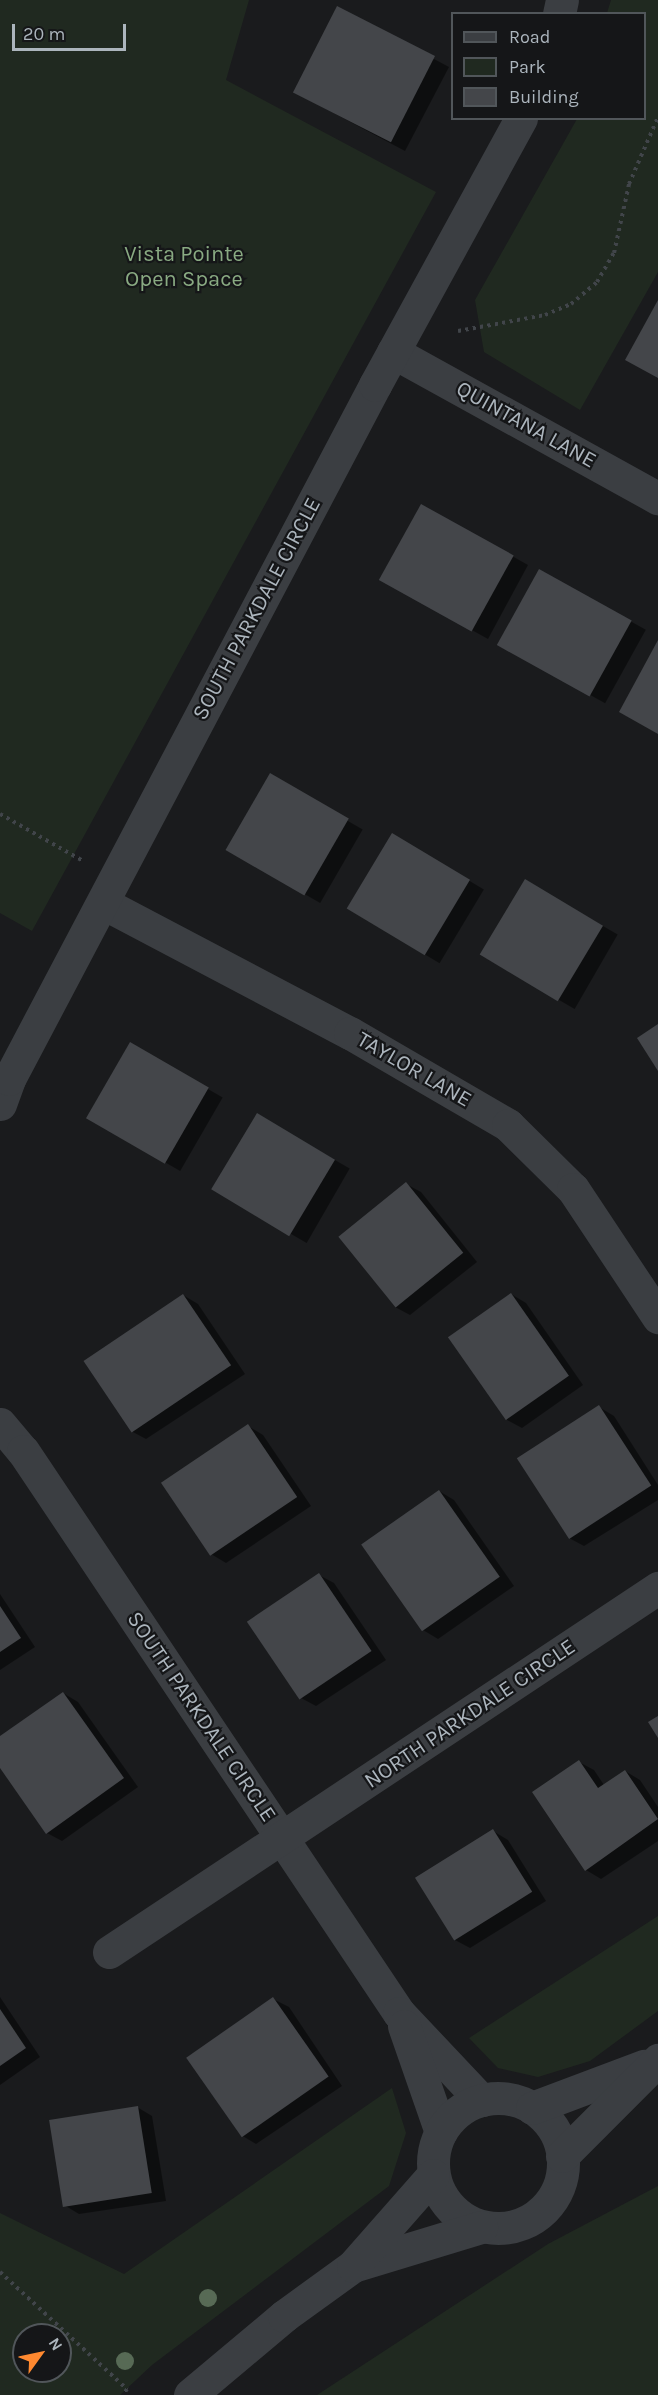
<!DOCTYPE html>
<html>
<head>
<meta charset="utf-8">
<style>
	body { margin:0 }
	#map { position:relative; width:658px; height:2395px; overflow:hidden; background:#1a1b1d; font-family:Karla,sans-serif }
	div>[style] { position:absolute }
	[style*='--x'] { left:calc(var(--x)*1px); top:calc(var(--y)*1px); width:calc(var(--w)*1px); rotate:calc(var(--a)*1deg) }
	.green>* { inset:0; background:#202920 }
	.shadow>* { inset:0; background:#0007; transform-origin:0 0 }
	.building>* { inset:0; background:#44464a; transform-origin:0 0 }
	.path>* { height:4px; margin-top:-2px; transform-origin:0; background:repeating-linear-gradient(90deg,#41454a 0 3px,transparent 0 7.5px) }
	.minor>* { height:33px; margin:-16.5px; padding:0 16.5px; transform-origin:16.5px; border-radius:16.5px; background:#3b3e42 }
	.tertiary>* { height:33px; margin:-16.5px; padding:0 16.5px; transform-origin:16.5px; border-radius:16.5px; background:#3b3e42 }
	.tertiary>.ring { margin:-16.5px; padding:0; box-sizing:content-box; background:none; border:33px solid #3b3e42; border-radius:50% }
	.trees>* { width:18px; height:18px; margin:-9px; border-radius:50%; background:#576a55 }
	span { translate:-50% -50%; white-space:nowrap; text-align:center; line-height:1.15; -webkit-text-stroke:4.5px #151618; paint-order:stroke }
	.park-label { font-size:22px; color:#89aa82 }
	.street-label { font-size:22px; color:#acb5bd }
	.legend { position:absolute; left:451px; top:12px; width:195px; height:108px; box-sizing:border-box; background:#151618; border:2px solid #51565a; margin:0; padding:8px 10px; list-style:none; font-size:18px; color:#acb5bd }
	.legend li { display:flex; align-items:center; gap:12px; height:30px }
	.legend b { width:30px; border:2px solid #51565a }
	.north { position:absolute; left:12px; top:2323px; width:60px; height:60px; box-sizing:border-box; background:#151618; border:2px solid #51565a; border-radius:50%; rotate:57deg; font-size:16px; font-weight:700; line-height:24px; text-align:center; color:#acb5bd }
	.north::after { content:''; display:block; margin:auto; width:21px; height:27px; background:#ff8930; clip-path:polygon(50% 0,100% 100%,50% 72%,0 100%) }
	.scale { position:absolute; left:12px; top:24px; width:114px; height:27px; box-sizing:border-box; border:3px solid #acb5bd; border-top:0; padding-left:8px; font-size:18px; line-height:21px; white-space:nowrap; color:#acb5bd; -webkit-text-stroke:4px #151618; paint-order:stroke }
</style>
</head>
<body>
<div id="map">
	<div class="green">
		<i style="clip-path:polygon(0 0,249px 0,226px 80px,436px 192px,32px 931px,0 913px)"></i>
		<i style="clip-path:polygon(611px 0,658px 0,658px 272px,580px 410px,484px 352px,475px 300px,577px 119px,644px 118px,644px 14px,607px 13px)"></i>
		<i style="clip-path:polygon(658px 1916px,658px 2011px,590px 2061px,538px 2077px,498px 2068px,469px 2038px)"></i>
		<i style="clip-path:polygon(evenodd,392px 2088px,406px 2133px,389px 2186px,152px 2365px,120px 2395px,0 2395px,0 2213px,124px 2274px,392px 2088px,24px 2335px,60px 2335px,60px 2371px,24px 2371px,24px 2335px)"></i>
		<i style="clip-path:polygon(658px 2186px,658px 2395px,317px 2395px,548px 2244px)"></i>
	</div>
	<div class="shadow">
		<i style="clip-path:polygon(434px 59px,449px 67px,405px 151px,309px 100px)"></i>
		<i style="clip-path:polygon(422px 506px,528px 565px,488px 639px,396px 588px)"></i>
		<i style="left:540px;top:571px;width:121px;height:84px;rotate:29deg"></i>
		<i style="left:270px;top:776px;width:107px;height:85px;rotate:30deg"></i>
		<i style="left:393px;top:835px;width:106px;height:86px;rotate:31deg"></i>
		<i style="left:525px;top:881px;width:107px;height:86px;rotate:30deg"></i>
		<i style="left:130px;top:1044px;width:107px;height:85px;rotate:30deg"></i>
		<i style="left:257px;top:1115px;width:107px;height:86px;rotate:30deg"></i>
		<i style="clip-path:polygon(406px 1184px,421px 1192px,477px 1262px,410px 1315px,395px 1307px)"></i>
		<i style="clip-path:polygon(511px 1294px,526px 1303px,583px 1385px,522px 1428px,507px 1420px)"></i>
		<i style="clip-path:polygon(183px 1295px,198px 1304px,245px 1374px,146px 1439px,131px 1431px)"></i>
		<i style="clip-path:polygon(599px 1407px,614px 1416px,658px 1485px,658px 1500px,584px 1546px,569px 1538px)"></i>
		<i style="clip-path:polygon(248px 1426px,263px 1435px,311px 1506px,226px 1563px,211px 1554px)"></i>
		<i style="clip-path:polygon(439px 1491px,454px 1500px,514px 1586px,438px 1639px,423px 1630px)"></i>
		<i style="clip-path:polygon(319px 1575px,334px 1583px,386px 1660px,316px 1706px,301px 1698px)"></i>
		<i style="clip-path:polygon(0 1594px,35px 1647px,0 1670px)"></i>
		<i style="clip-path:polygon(63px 1693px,78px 1702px,138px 1787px,62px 1841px,47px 1833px,0 1765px,0 1738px)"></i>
		<i style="clip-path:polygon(579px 1762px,594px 1770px,604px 1785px,625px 1771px,640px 1780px,658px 1807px,658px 1841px,601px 1879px,586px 1870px)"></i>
		<i style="clip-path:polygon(493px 1831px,508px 1840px,546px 1901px,470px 1948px,455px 1940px)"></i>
		<i style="clip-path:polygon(0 1997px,40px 2057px,0 2085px)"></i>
		<i style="clip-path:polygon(273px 1999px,289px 2007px,342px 2086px,256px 2144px,241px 2135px)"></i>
		<i style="clip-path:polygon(137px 2107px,152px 2116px,166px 2201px,79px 2214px,64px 2205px)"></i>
	</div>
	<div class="building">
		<i style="left:337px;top:6px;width:110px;height:97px;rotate:27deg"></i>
		<i style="clip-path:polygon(658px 300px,658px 378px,625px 360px)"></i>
		<i style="left:421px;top:504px;width:106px;height:87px;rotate:29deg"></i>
		<i style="left:539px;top:569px;width:106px;height:87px;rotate:29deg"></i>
		<i style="clip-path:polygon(658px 640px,658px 734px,619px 712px)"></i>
		<i style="left:270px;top:773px;width:91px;height:89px;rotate:30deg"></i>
		<i style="left:392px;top:833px;width:91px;height:88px;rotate:31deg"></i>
		<i style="left:525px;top:879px;width:91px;height:88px;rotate:31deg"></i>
		<i style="clip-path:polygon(658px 1024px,658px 1071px,637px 1038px)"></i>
		<i style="left:130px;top:1042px;width:91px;height:88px;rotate:30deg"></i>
		<i style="left:257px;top:1113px;width:91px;height:89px;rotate:31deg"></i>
		<i style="left:406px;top:1182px;width:91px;height:87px;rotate:51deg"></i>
		<i style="left:511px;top:1293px;width:101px;height:77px;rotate:55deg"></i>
		<i style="left:183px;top:1294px;width:86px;height:120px;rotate:56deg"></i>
		<i style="left:599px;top:1405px;width:96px;height:98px;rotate:57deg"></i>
		<i style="left:248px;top:1424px;width:88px;height:105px;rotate:56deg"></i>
		<i style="left:439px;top:1490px;width:106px;height:95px;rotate:55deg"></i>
		<i style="left:319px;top:1573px;width:94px;height:87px;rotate:56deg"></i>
		<i style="clip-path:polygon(0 1606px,21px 1638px,0 1652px)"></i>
		<i style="clip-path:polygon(63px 1692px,124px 1778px,46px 1834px,0 1768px,0 1736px)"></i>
		<i style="clip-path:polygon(658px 1716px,658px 1738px,648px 1722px)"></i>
		<i style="clip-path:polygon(579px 1760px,598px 1788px,625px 1770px,658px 1819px,585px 1871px,532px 1792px)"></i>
		<i style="left:493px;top:1829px;width:74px;height:92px;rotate:58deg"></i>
		<i style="left:273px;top:1997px;width:97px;height:106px;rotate:55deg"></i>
		<i style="clip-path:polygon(0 2009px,26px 2048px,0 2066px)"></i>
		<i style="left:138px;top:2106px;width:88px;height:90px;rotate:81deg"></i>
	</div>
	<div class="path">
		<i style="--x:458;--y:331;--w:88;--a:-10.4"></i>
		<i style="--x:545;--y:315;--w:28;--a:-23"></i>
		<i style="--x:571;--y:304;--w:34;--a:-40"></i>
		<i style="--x:597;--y:282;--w:34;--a:-60"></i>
		<i style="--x:614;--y:253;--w:71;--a:-77.7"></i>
		<i style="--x:629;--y:184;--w:73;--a:-66.6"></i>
		<i style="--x:0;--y:814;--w:95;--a:29.5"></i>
		<i style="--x:0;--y:2272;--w:173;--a:42.7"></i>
		<i style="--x:127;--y:2389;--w:7;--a:124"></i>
	</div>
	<div class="minor">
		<i style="--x:559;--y:14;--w:14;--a:-78"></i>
		<i style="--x:393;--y:352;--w:303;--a:28.9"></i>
		<i style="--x:103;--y:903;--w:279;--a:27.8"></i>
		<i style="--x:350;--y:1033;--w:183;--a:30.2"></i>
		<i style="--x:508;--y:1125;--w:91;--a:44.6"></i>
		<i style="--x:573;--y:1189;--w:154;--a:56.4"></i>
		<i style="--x:0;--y:1104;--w:27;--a:-70"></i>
		<i style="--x:9;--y:1079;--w:785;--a:-62.19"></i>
		<i style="--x:375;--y:385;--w:304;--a:-61.3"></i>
		<i style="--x:0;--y:1424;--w:35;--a:50"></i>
		<i style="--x:23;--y:1451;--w:676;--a:56.22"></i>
		<i style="--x:399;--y:2013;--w:120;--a:46.7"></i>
		<i style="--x:109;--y:1952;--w:659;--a:-33.55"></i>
		<i style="--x:404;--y:2026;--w:112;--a:70.8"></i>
	</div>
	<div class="tertiary">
		<i class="ring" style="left:433px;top:2098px;width:97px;height:97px"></i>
		<i style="--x:532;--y:2108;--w:120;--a:-20.6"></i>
		<i style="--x:562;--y:2156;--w:136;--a:-45"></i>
		<i style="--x:353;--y:2266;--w:134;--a:-16.9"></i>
		<i style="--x:190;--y:2395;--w:123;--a:-40"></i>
		<i style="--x:284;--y:2316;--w:85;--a:-35.9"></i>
		<i style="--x:353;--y:2266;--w:121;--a:-48.7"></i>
	</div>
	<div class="trees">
		<i style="left:208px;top:2298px"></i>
		<i style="left:125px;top:2361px"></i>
	</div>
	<div class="park-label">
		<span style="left:184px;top:267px">Vista Pointe<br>Open Space</span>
	</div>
	<div class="street-label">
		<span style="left:526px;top:425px;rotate:29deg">QUINTANA LANE</span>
		<span style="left:257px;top:609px;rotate:-62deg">SOUTH PARKDALE CIRCLE</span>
		<span style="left:414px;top:1070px;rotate:30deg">TAYLOR LANE</span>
		<span style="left:470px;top:1714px;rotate:-34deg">NORTH PARKDALE CIRCLE</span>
		<span style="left:201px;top:1717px;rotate:56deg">SOUTH PARKDALE CIRCLE</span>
	</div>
	<ul class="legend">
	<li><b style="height:8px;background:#3b3e42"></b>Road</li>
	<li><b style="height:16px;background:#202920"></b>Park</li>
	<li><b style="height:16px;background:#44464a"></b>Building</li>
	</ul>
	<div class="north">N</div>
	<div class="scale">20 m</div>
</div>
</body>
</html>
